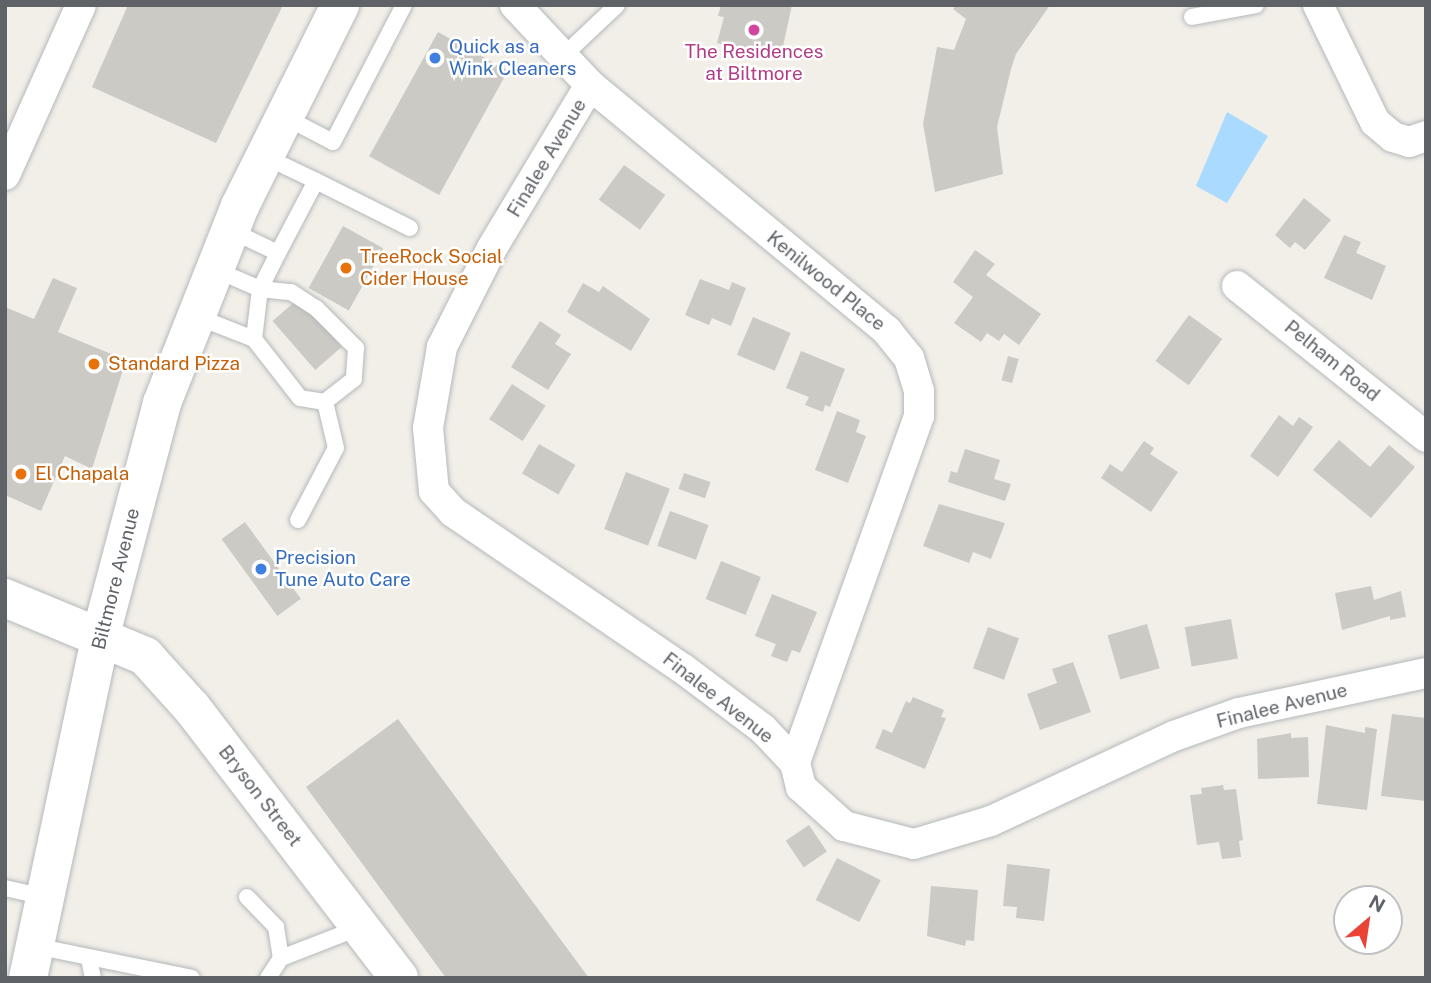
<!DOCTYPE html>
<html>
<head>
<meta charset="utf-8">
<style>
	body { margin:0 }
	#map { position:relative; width:1431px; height:983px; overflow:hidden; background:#f1efe8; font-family:"Public Sans",sans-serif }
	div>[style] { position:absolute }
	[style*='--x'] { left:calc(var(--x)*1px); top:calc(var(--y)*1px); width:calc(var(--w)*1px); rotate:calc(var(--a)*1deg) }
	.water>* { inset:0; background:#aadaff }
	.building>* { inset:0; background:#cccac5; transform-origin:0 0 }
	.roads { filter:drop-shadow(0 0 2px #b5b8bc) drop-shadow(0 0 2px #b5b8bc) }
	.service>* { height:16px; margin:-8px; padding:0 8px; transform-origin:8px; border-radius:8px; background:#fff }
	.minor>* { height:30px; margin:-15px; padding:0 15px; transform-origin:15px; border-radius:15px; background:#fff }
	.secondary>* { height:38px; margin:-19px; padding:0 19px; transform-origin:19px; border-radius:19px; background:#fff }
	.dots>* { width:19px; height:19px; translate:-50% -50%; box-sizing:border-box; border:4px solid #fff; border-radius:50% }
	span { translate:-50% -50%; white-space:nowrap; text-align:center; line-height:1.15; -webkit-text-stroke:5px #fff; paint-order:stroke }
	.shop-label { font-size:19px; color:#366cbe }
	.left { translate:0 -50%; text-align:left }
	.hotel-label { font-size:19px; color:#b23c85 }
	.street-label { font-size:19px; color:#5f6368 }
	.food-label { font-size:19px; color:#c56008 }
	.frame { position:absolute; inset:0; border:7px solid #5f6368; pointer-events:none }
	.north { position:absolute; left:1333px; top:885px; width:70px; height:70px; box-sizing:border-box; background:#fff; border:2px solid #bfc1c3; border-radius:50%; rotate:29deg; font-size:19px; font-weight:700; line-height:28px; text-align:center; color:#5f6368 }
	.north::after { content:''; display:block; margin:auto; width:24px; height:32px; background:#ea4335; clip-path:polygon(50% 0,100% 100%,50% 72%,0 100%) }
</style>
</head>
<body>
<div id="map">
	<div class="water">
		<i style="clip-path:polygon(1227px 112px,1268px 136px,1227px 203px,1196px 186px)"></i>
	</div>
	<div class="building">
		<i style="clip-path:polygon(128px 5px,283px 5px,216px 143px,92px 87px)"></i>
		<i style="clip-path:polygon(721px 5px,792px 5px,780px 60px,717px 43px,724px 17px,718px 16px)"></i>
		<i style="clip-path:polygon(956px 5px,1050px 5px,1016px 54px,1011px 69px,997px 127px,1003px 174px,935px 192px,923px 124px,937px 47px,954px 50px,966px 19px,953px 9px)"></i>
		<i style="left:438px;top:32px;width:80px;height:142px;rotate:29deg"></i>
		<i style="left:624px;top:165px;width:51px;height:43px;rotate:36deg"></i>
		<i style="clip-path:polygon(1304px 198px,1331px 220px,1305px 250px,1295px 242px,1290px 248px,1275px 235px)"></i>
		<i style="left:343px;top:226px;width:46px;height:71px;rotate:29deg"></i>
		<i style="clip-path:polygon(1344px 235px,1361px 242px,1356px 253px,1386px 266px,1372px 300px,1324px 278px)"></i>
		<i style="clip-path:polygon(975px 250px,995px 264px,986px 275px,1041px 314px,1019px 345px,1004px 334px,999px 341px,987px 333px,981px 342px,954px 323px,973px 297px,953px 282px)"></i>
		<i style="clip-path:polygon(53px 278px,77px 288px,58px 332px,126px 360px,92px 469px,65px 456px,41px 511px,5px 495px,5px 307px,34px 319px)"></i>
		<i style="clip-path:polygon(700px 279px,729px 290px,732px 282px,746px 288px,731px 326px,712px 318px,709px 325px,685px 315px)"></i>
		<i style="clip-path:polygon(583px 283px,599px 292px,603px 286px,650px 319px,631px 351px,567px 312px)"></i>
		<i style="left:299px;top:298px;width:65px;height:35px;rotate:49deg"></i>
		<i style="left:1189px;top:315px;width:41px;height:57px;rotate:36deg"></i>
		<i style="left:753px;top:317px;width:41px;height:41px;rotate:23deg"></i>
		<i style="clip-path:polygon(540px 321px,561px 335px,555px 344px,571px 354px,548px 390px,511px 367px)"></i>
		<i style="clip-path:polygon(801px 351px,845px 369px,830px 407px,825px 405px,823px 412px,805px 405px,809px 397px,786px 388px)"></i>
		<i style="left:1008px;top:356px;width:11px;height:25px;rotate:15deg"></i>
		<i style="left:512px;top:384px;width:40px;height:42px;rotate:33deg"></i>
		<i style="clip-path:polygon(837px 411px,860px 420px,856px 432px,866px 436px,848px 483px,815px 470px)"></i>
		<i style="clip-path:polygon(1279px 415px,1293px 426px,1299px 417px,1313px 427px,1278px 477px,1250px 456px)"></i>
		<i style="clip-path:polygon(1339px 440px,1370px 467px,1389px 445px,1415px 467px,1371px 518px,1313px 470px)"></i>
		<i style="clip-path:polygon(1144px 441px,1154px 448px,1150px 454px,1178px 472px,1151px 512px,1101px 478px,1110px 464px,1122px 472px)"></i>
		<i style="left:539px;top:444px;width:42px;height:34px;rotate:30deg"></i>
		<i style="clip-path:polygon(965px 449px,1000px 460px,994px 479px,1011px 484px,1005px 501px,948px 482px,951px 471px,957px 473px)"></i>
		<i style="left:626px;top:472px;width:47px;height:61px;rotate:21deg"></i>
		<i style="left:684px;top:473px;width:28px;height:17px;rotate:19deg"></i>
		<i style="clip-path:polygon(939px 504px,1005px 523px,991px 559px,973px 552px,969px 563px,923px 546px)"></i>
		<i style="left:670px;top:511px;width:41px;height:37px;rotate:20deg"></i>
		<i style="left:245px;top:522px;width:95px;height:29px;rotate:54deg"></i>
		<i style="left:721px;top:561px;width:43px;height:41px;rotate:22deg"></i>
		<i style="clip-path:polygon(1371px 586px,1374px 600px,1401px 591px,1406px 617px,1390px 620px,1390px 616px,1342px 630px,1335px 593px)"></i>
		<i style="clip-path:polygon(772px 594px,817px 612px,800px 653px,792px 650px,787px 662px,771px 656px,776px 644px,755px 636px)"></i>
		<i style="left:1231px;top:619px;width:40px;height:47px;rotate:80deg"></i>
		<i style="left:1147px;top:624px;width:46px;height:41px;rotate:74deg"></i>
		<i style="left:988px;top:627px;width:33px;height:44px;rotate:20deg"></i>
		<i style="clip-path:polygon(1073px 662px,1091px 712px,1040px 730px,1027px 694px,1057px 683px,1052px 669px)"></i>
		<i style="clip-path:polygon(913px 697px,944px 710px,941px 717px,946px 718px,925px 769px,875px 748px,883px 729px,892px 733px,906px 701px,910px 703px)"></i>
		<i style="clip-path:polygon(1392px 714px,1426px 718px,1426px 801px,1381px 796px)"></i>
		<i style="clip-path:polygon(398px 719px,589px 978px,446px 978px,306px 787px)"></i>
		<i style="clip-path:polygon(1326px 725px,1365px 733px,1365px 727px,1377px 729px,1367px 810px,1317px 804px)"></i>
		<i style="clip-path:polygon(1291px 733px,1291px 738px,1308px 737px,1309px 777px,1258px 779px,1257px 739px)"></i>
		<i style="clip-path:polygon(1223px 785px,1224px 790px,1236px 789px,1243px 840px,1239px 841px,1241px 857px,1222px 859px,1219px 842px,1197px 845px,1190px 795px,1202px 794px,1201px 788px)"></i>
		<i style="left:809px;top:825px;width:32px;height:28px;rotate:56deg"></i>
		<i style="left:837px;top:858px;width:49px;height:47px;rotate:27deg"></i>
		<i style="clip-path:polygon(1007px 864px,1050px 869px,1044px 921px,1016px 918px,1017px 907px,1003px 906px)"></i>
		<i style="clip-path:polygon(931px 886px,978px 890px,974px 941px,966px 940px,965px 946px,927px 936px)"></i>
	</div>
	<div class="roads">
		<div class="service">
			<i style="--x:1192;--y:17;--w:65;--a:-10.6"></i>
			<i style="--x:561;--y:58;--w:77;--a:-43.4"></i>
			<i style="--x:283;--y:116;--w:56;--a:27.5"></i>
			<i style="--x:333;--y:142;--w:154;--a:-62.6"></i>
			<i style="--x:316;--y:181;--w:105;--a:26.6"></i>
			<i style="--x:230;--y:230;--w:53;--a:25.6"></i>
			<i style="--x:278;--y:253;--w:81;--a:-62.2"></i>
			<i style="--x:316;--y:181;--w:58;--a:-154.3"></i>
			<i style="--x:214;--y:269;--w:50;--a:23.5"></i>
			<i style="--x:260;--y:289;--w:31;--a:6"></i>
			<i style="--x:291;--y:292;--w:30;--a:33"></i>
			<i style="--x:316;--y:308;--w:57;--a:45"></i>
			<i style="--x:356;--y:348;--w:31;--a:94"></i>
			<i style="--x:354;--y:379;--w:37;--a:142"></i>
			<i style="--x:325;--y:402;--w:25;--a:-171"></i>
			<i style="--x:300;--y:398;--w:75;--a:-127.9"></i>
			<i style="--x:254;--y:339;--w:50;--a:-83.2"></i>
			<i style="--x:260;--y:289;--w:40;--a:-63.4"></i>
			<i style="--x:195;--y:316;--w:63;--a:21.3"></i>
			<i style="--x:298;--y:520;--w:81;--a:-62.2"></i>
			<i style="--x:336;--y:448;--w:47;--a:-103.4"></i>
			<i style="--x:5;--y:888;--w:41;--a:12.7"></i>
			<i style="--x:247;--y:897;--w:42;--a:46"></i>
			<i style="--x:276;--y:927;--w:31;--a:81"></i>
			<i style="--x:281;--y:958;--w:24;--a:123"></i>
			<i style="--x:35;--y:946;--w:160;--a:11.5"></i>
			<i style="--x:89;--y:958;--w:20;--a:79"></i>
			<i style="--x:281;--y:958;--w:86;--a:-21.2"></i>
		</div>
		<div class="minor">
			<i style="--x:515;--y:5;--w:110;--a:46.8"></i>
			<i style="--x:590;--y:85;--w:386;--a:39.6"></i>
			<i style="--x:887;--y:331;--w:35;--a:51"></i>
			<i style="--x:909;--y:358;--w:34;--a:73"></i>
			<i style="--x:919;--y:391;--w:25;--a:90"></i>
			<i style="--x:919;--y:416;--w:368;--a:109.7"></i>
			<i style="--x:1318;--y:5;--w:130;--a:64"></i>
			<i style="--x:1375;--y:122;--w:23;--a:40"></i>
			<i style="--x:1393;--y:137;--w:17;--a:17"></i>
			<i style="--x:1409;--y:142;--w:18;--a:-19"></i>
			<i style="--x:590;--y:85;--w:192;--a:121"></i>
			<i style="--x:491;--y:250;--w:109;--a:116.8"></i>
			<i style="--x:442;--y:347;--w:82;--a:99.8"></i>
			<i style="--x:428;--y:428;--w:63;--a:84.6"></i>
			<i style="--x:434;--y:491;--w:28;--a:48"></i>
			<i style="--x:453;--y:512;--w:277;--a:34.3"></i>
			<i style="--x:682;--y:668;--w:101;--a:37"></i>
			<i style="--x:763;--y:729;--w:47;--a:46.7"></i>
			<i style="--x:795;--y:763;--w:25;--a:76"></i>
			<i style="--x:801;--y:787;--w:58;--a:42.2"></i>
			<i style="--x:844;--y:826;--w:72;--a:14.4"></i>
			<i style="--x:914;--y:844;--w:80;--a:-16.6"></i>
			<i style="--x:991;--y:821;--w:202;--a:-24.9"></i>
			<i style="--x:1174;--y:736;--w:69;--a:-19.5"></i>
			<i style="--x:1239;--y:713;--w:191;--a:-12.1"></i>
			<i style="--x:5;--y:175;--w:186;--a:-65.9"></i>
			<i style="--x:1237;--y:286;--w:242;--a:38.6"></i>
		</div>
		<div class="secondary">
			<i style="--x:5;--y:598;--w:152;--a:22.5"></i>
			<i style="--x:145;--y:656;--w:70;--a:47.9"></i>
			<i style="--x:192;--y:708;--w:340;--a:52.5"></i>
			<i style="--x:28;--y:978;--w:348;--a:-78"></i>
			<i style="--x:100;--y:638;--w:243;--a:-75.2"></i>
			<i style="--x:162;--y:403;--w:212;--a:-68.4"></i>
			<i style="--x:240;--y:206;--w:225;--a:-63.5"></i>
		</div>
	</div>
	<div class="dots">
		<i style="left:754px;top:30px;background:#d1479c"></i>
		<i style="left:435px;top:58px;background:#3f7fe0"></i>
		<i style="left:346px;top:268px;background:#e8710a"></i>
		<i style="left:94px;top:364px;background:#e8710a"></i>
		<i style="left:21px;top:474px;background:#e8710a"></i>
		<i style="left:261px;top:569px;background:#3f7fe0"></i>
	</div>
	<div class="shop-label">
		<span class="left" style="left:449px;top:58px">Quick as a<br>Wink Cleaners</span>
		<span class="left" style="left:275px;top:569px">Precision<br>Tune Auto Care</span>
	</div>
	<div class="hotel-label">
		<span style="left:754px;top:63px">The Residences<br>at Biltmore</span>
	</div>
	<div class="street-label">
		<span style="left:547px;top:158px;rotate:-59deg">Finalee Avenue</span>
		<span style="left:826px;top:281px;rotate:39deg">Kenilwood Place</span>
		<span style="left:1332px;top:361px;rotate:39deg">Pelham Road</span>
		<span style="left:116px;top:579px;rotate:-76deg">Biltmore Avenue</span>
		<span style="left:718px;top:698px;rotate:38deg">Finalee Avenue</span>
		<span style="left:1282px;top:706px;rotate:-14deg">Finalee Avenue</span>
		<span style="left:260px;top:796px;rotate:52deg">Bryson Street</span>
	</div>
	<div class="food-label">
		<span class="left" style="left:360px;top:268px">TreeRock Social<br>Cider House</span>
		<span class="left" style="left:108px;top:364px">Standard Pizza</span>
		<span class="left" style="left:35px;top:474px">El Chapala</span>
	</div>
	<div class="frame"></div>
	<div class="north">N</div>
</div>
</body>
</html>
